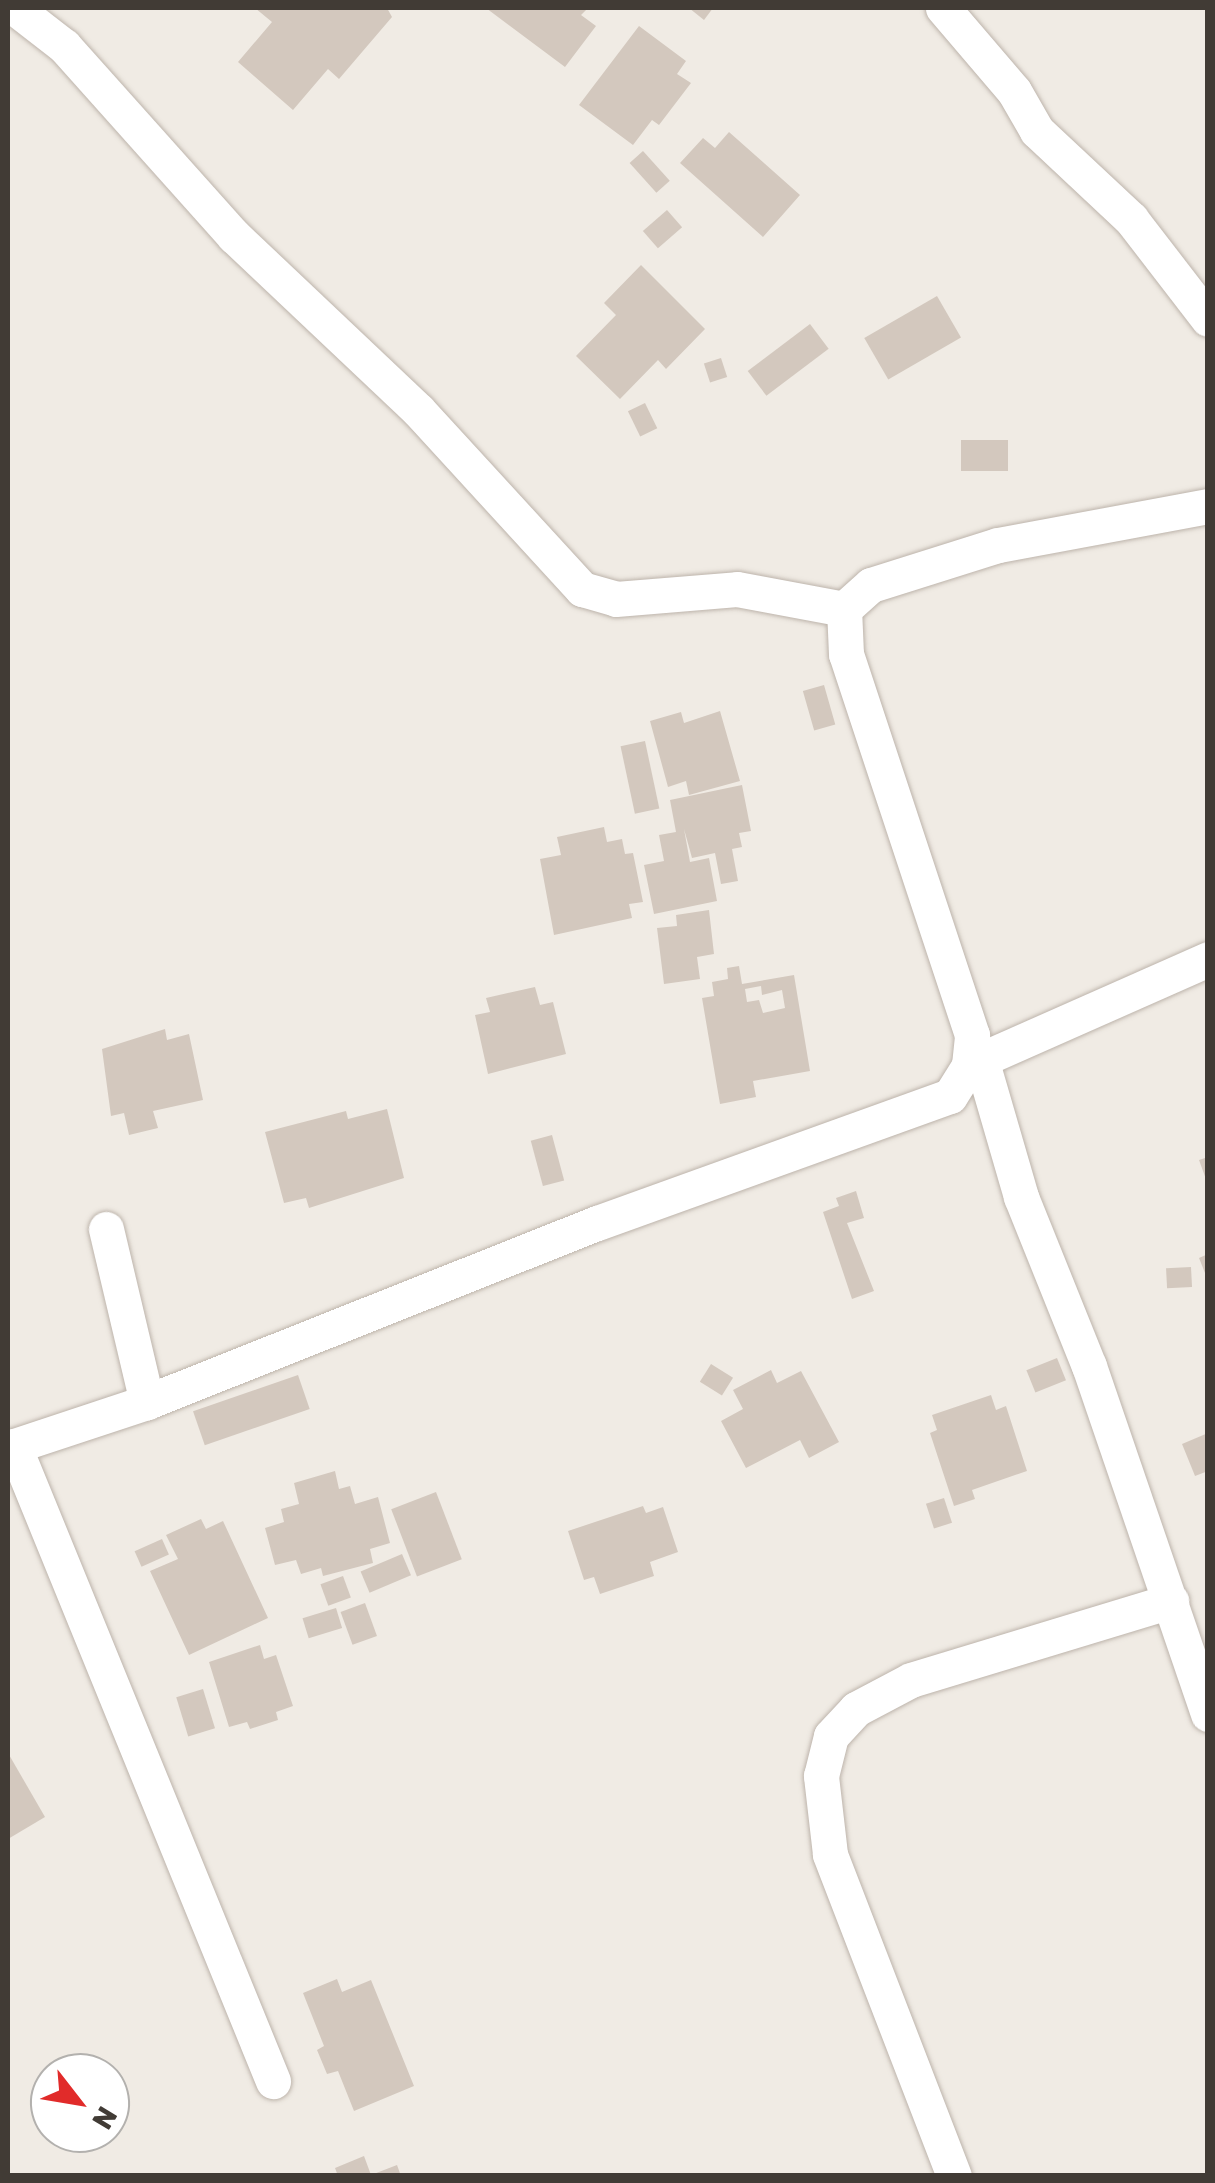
<!DOCTYPE html>
<html>
<head>
<meta charset="utf-8">
<style>
	body { margin:0 }
	#map { position:relative; width:1215px; height:2183px; overflow:hidden; background:#f0ebe4; font-family:Rubik,sans-serif }
	div>[style] { position:absolute }
	[style*='--x'] { left:calc(var(--x)*1px); top:calc(var(--y)*1px); width:calc(var(--w)*1px); rotate:calc(var(--a)*1deg) }
	.building>* { inset:0; background:#d3c8be; transform-origin:0 0 }
	.roads { filter:drop-shadow(0 0 2px #bdb4ab) drop-shadow(0 0 2px #bdb4ab) }
	.street>* { height:35px; margin:-17.5px; padding:0 17.5px; transform-origin:17.5px; border-radius:17.5px; background:#fff }
	span { translate:-50% -50%; white-space:nowrap; text-align:center; line-height:1.15; -webkit-text-stroke:8px #fff; paint-order:stroke }
	.frame { position:absolute; inset:0; border:10px solid #413b35; pointer-events:none }
	.north { position:absolute; left:30px; top:2053px; width:100px; height:100px; box-sizing:border-box; background:#fff; border:2px solid #b3b1ae; border-radius:50%; rotate:121deg; font-size:28px; font-weight:700; line-height:40px; text-align:center; color:#413b35 }
	.north::after { content:''; display:block; margin:auto; width:35px; height:45px; background:#e12b2a; clip-path:polygon(50% 0,100% 100%,50% 72%,0 100%) }
</style>
</head>
<body>
<div id="map">
	<div class="building">
		<i style="clip-path:polygon(255px 8px,387px 8px,392px 17px,339px 79px,328px 69px,293px 110px,238px 62px,272px 22px)"></i>
		<i style="clip-path:polygon(486px 8px,588px 8px,581px 15px,596px 26px,565px 67px)"></i>
		<i style="clip-path:polygon(689px 8px,713px 8px,704px 20px)"></i>
		<i style="clip-path:polygon(639px 26px,686px 61px,677px 74px,691px 83px,659px 125px,652px 120px,633px 145px,579px 105px)"></i>
		<i style="clip-path:polygon(729px 132px,800px 195px,763px 237px,680px 163px,703px 138px,715px 148px)"></i>
		<i style="left:643px;top:151px;width:40px;height:18px;rotate:48deg"></i>
		<i style="left:667px;top:210px;width:23px;height:32px;rotate:49deg"></i>
		<i style="clip-path:polygon(641px 265px,705px 329px,666px 369px,658px 360px,620px 399px,576px 356px,616px 315px,604px 303px)"></i>
		<i style="left:937px;top:296px;width:48px;height:84px;rotate:60deg"></i>
		<i style="left:810px;top:324px;width:31px;height:78px;rotate:53deg"></i>
		<i style="left:721px;top:358px;width:20px;height:18px;rotate:72deg"></i>
		<i style="left:645px;top:403px;width:28px;height:19px;rotate:64deg"></i>
		<i style="left:1008px;top:440px;width:31px;height:47px;rotate:90deg"></i>
		<i style="left:824px;top:685px;width:41px;height:22px;rotate:74deg"></i>
		<i style="clip-path:polygon(720px 711px,740px 781px,689px 795px,686px 781px,668px 787px,650px 721px,681px 712px,684px 723px)"></i>
		<i style="left:645px;top:741px;width:69px;height:25px;rotate:78deg"></i>
		<i style="clip-path:polygon(742px 785px,751px 831px,739px 833px,742px 847px,732px 849px,738px 881px,721px 884px,715px 853px,692px 858px,684px 829px,690px 862px,709px 858px,717px 901px,654px 914px,644px 865px,664px 861px,659px 835px,676px 832px,670px 800px)"></i>
		<i style="clip-path:polygon(604px 827px,607px 842px,622px 839px,625px 854px,633px 853px,643px 902px,629px 904px,632px 918px,554px 935px,540px 859px,561px 855px,557px 837px)"></i>
		<i style="clip-path:polygon(709px 910px,714px 954px,697px 957px,700px 979px,664px 984px,657px 928px,677px 926px,676px 915px)"></i>
		<i style="clip-path:polygon(evenodd,739px 966px,742px 984px,794px 975px,810px 1071px,753px 1081px,756px 1097px,720px 1104px,702px 998px,714px 996px,712px 982px,728px 979px,727px 968px,739px 966px,761px 986px,762px 995px,782px 990px,785px 1008px,763px 1013px,759px 1000px,747px 1002px,745px 989px,761px 986px)"></i>
		<i style="clip-path:polygon(535px 987px,540px 1005px,553px 1002px,566px 1054px,488px 1074px,475px 1015px,490px 1012px,486px 998px)"></i>
		<i style="clip-path:polygon(165px 1029px,167px 1040px,189px 1034px,203px 1100px,153px 1111px,158px 1128px,129px 1135px,124px 1113px,111px 1116px,102px 1049px)"></i>
		<i style="clip-path:polygon(387px 1109px,404px 1178px,309px 1208px,306px 1198px,284px 1203px,265px 1132px,346px 1111px,348px 1119px)"></i>
		<i style="left:552px;top:1135px;width:47px;height:22px;rotate:75deg"></i>
		<i style="clip-path:polygon(1208px 1157px,1208px 1181px,1207px 1182px,1199px 1160px)"></i>
		<i style="clip-path:polygon(856px 1191px,864px 1218px,847px 1223px,874px 1291px,852px 1299px,823px 1212px,839px 1206px,836px 1198px)"></i>
		<i style="clip-path:polygon(1208px 1254px,1208px 1278px,1207px 1278px,1199px 1258px)"></i>
		<i style="left:1191px;top:1267px;width:20px;height:25px;rotate:87deg"></i>
		<i style="left:1057px;top:1358px;width:24px;height:33px;rotate:68deg"></i>
		<i style="left:711px;top:1364px;width:26px;height:21px;rotate:32deg"></i>
		<i style="clip-path:polygon(771px 1370px,777px 1383px,801px 1371px,839px 1442px,809px 1458px,800px 1440px,746px 1468px,721px 1421px,743px 1409px,733px 1390px)"></i>
		<i style="left:298px;top:1375px;width:36px;height:111px;rotate:71deg"></i>
		<i style="clip-path:polygon(991px 1395px,996px 1410px,1006px 1406px,1027px 1471px,972px 1490px,975px 1499px,954px 1506px,930px 1433px,937px 1430px,932px 1415px)"></i>
		<i style="clip-path:polygon(1208px 1433px,1208px 1471px,1195px 1476px,1182px 1444px)"></i>
		<i style="clip-path:polygon(335px 1471px,339px 1489px,350px 1486px,355px 1504px,378px 1497px,390px 1543px,370px 1549px,373px 1563px,323px 1576px,321px 1568px,301px 1574px,296px 1560px,275px 1565px,265px 1528px,284px 1522px,281px 1509px,299px 1504px,294px 1483px)"></i>
		<i style="left:436px;top:1492px;width:72px;height:48px;rotate:69deg"></i>
		<i style="left:944px;top:1498px;width:26px;height:19px;rotate:72deg"></i>
		<i style="clip-path:polygon(643px 1506px,646px 1513px,663px 1507px,678px 1552px,650px 1562px,654px 1576px,600px 1594px,594px 1577px,584px 1580px,568px 1531px)"></i>
		<i style="clip-path:polygon(201px 1519px,206px 1529px,223px 1521px,268px 1618px,189px 1655px,150px 1571px,178px 1559px,166px 1535px)"></i>
		<i style="left:162px;top:1539px;width:17px;height:30px;rotate:66deg"></i>
		<i style="left:402px;top:1554px;width:23px;height:45px;rotate:67deg"></i>
		<i style="left:343px;top:1576px;width:23px;height:24px;rotate:70deg"></i>
		<i style="left:365px;top:1603px;width:35px;height:26px;rotate:70deg"></i>
		<i style="left:336px;top:1608px;width:21px;height:35px;rotate:73deg"></i>
		<i style="clip-path:polygon(260px 1645px,264px 1659px,276px 1655px,293px 1706px,276px 1712px,278px 1720px,250px 1729px,247px 1722px,229px 1727px,209px 1662px)"></i>
		<i style="left:203px;top:1689px;width:41px;height:28px;rotate:73deg"></i>
		<i style="clip-path:polygon(8px 1753px,45px 1817px,8px 1839px)"></i>
		<i style="clip-path:polygon(337px 1979px,342px 1992px,371px 1980px,414px 2086px,354px 2111px,338px 2071px,327px 2074px,317px 2050px,324px 2046px,303px 1993px)"></i>
		<i style="clip-path:polygon(364px 2156px,371px 2175px,397px 2165px,401px 2176px,338px 2176px,335px 2168px)"></i>
	</div>
	<div class="roads">
		<div class="street">
			<i style="--x:15;--y:8;--w:62;--a:37.8"></i>
			<i style="--x:64;--y:46;--w:255;--a:48.2"></i>
			<i style="--x:234;--y:236;--w:253;--a:43.4"></i>
			<i style="--x:418;--y:410;--w:243;--a:47.5"></i>
			<i style="--x:582;--y:589;--w:35;--a:16"></i>
			<i style="--x:616;--y:599;--w:121;--a:-4.7"></i>
			<i style="--x:737;--y:589;--w:109;--a:10.6"></i>
			<i style="--x:943;--y:8;--w:109;--a:49.5"></i>
			<i style="--x:1014;--y:91;--w:46;--a:60.1"></i>
			<i style="--x:1037;--y:131;--w:129;--a:43.1"></i>
			<i style="--x:1131;--y:219;--w:126;--a:52.4"></i>
			<i style="--x:981;--y:1059;--w:144;--a:73.8"></i>
			<i style="--x:1021;--y:1197;--w:182;--a:68.1"></i>
			<i style="--x:1089;--y:1366;--w:368;--a:71.1"></i>
			<i style="--x:969;--y:1065;--w:261;--a:-23.9"></i>
			<i style="--x:106;--y:1229;--w:178;--a:76.7"></i>
			<i style="--x:14;--y:1446;--w:686;--a:67.81"></i>
			<i style="--x:8;--y:1448;--w:146;--a:-18.3"></i>
			<i style="--x:147;--y:1402;--w:484;--a:-21.7"></i>
			<i style="--x:597;--y:1223;--w:375;--a:-19.8"></i>
			<i style="--x:950;--y:1096;--w:36;--a:-58"></i>
			<i style="--x:969;--y:1065;--w:30;--a:-84"></i>
			<i style="--x:972;--y:1035;--w:401;--a:-108.3"></i>
			<i style="--x:846;--y:654;--w:45;--a:-92.5"></i>
			<i style="--x:844;--y:609;--w:36;--a:-42"></i>
			<i style="--x:871;--y:585;--w:133;--a:-17.5"></i>
			<i style="--x:998;--y:545;--w:214;--a:-10.5"></i>
			<i style="--x:954;--y:2176;--w:345;--a:-111.1"></i>
			<i style="--x:830;--y:1854;--w:79;--a:-96.6"></i>
			<i style="--x:821;--y:1776;--w:41;--a:-76"></i>
			<i style="--x:831;--y:1736;--w:37;--a:-47"></i>
			<i style="--x:856;--y:1709;--w:62;--a:-27.8"></i>
			<i style="--x:911;--y:1680;--w:272;--a:-16.9"></i>
		</div>
	</div>
	<div class="frame"></div>
	<div class="north">N</div>
</div>
</body>
</html>
